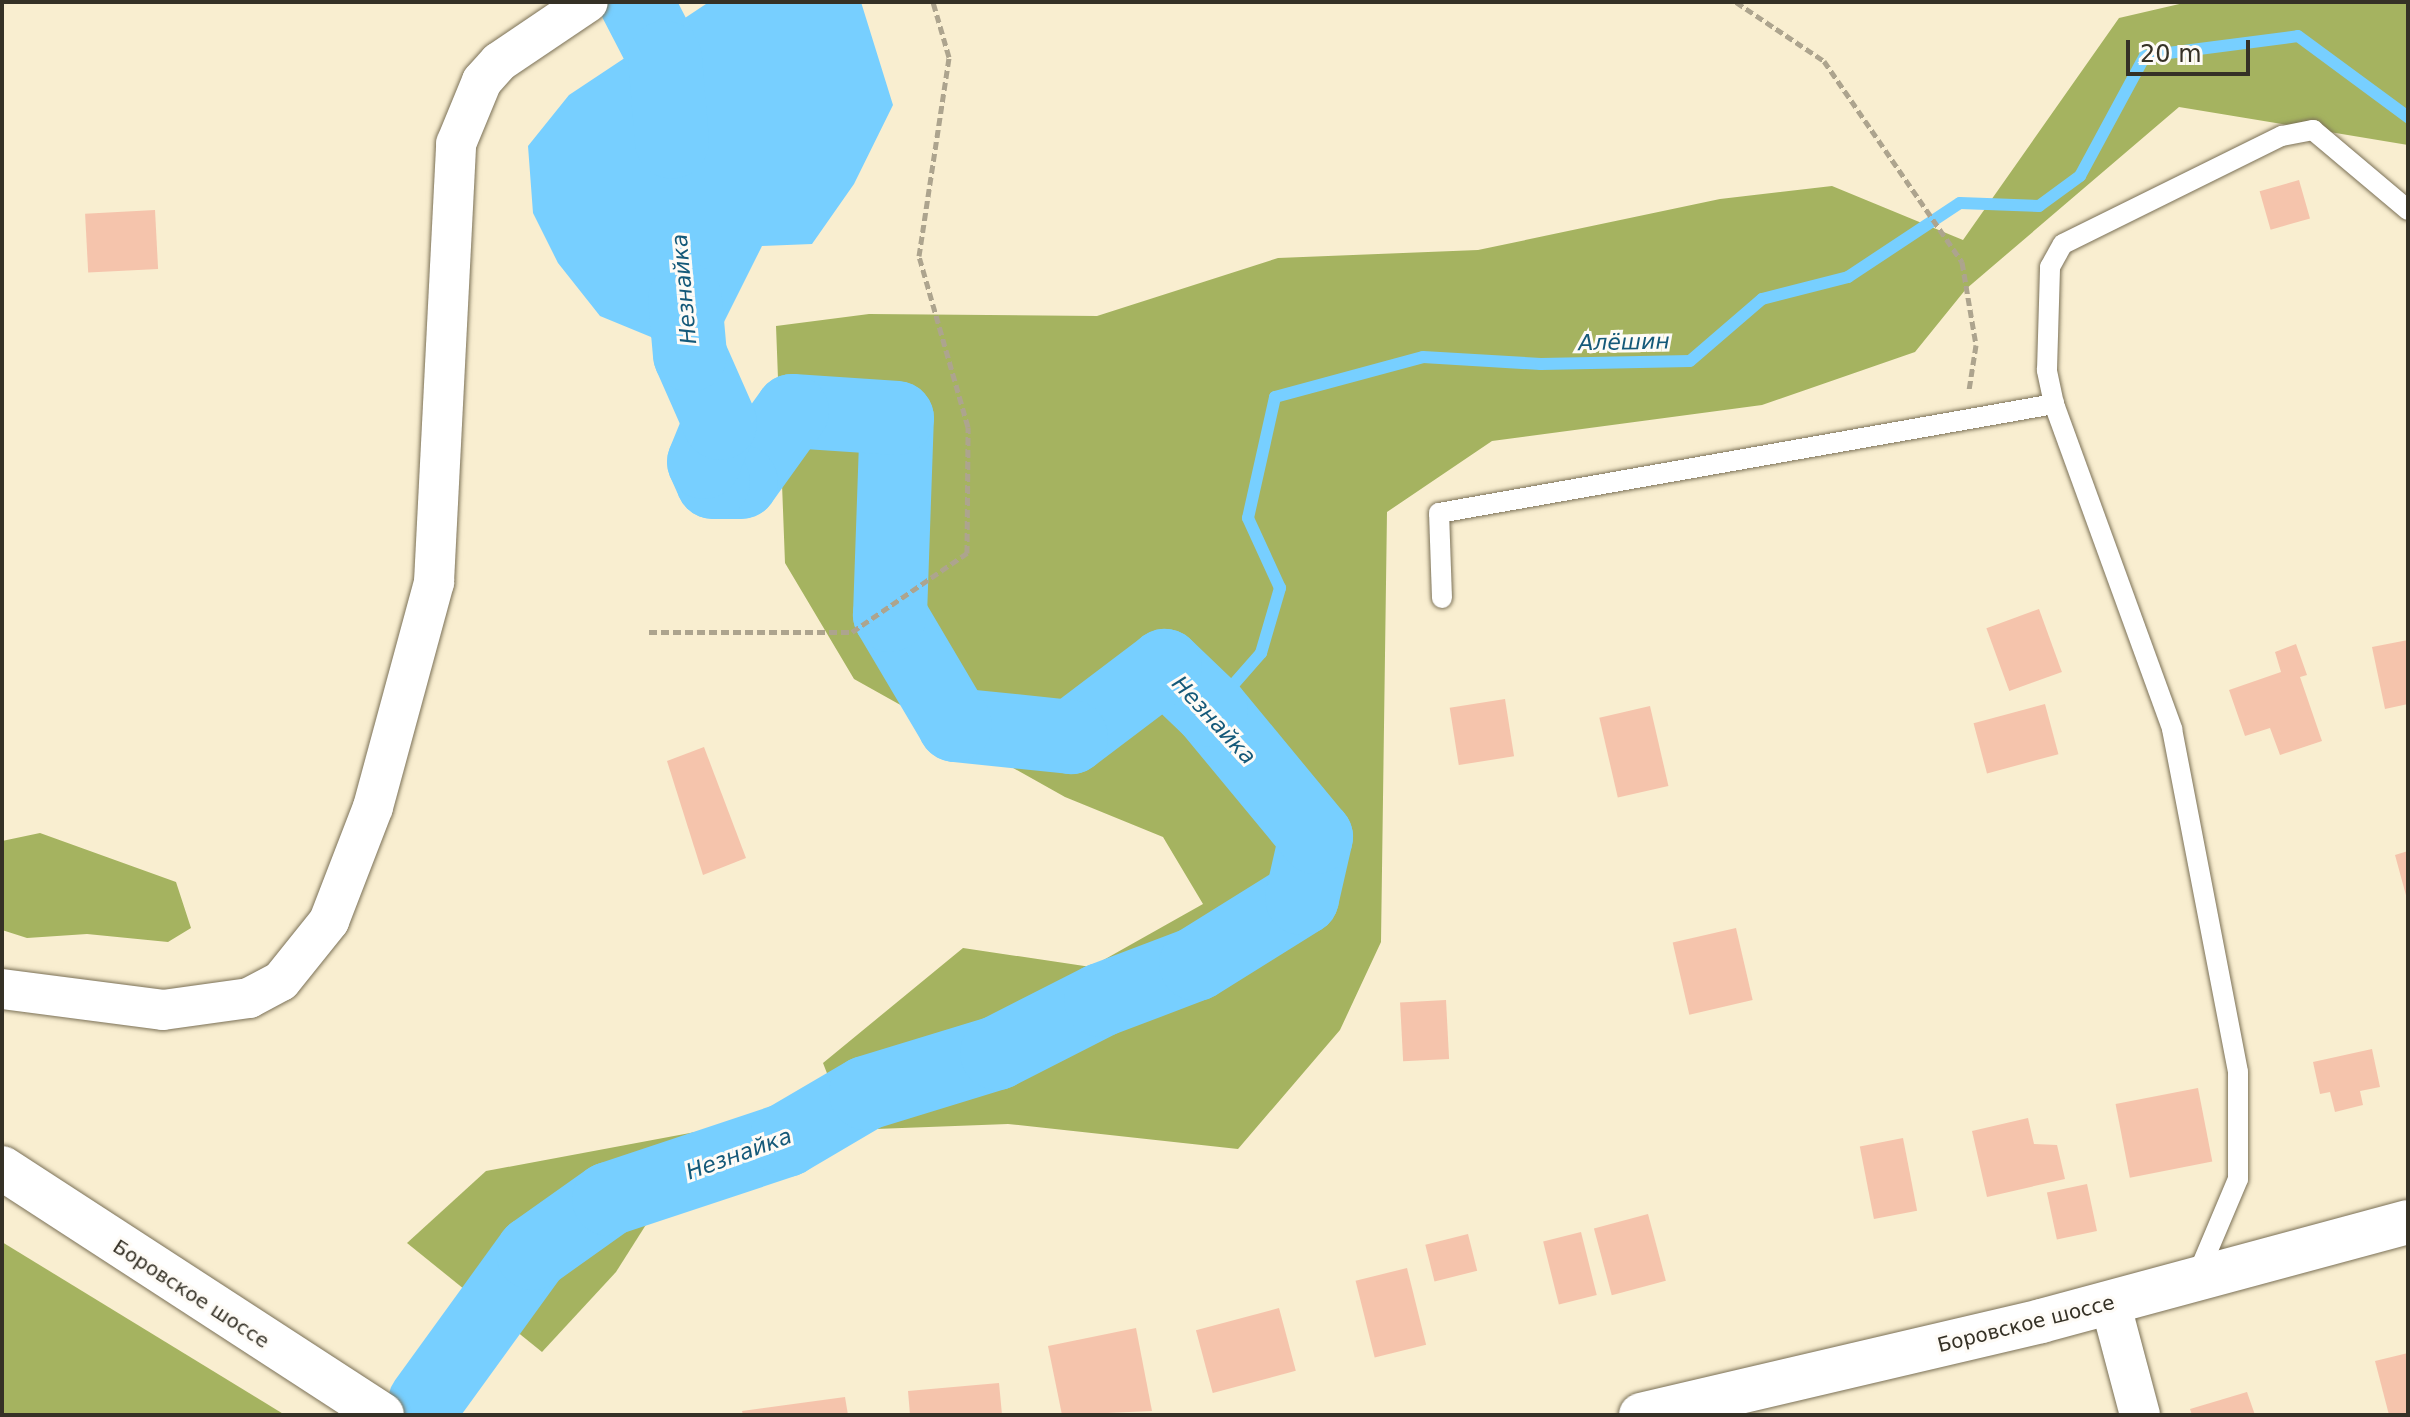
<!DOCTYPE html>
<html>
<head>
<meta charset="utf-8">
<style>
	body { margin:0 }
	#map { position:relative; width:2410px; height:1417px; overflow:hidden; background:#f9eed0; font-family:"DejaVu Sans",sans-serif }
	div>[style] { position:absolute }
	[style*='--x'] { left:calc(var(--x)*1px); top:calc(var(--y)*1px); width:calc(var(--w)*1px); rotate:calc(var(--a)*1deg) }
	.forest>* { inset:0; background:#a5b360 }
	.water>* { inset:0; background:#77cfff }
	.stream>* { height:12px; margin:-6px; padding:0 6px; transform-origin:6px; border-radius:6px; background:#77cfff }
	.river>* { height:74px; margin:-37px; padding:0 37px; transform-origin:37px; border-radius:37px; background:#77cfff }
	.building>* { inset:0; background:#f5c4ac; transform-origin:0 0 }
	.path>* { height:5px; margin-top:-2.5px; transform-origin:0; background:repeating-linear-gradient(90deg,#ada48e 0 8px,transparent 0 12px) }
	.roads { filter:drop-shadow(0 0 2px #7b7157) drop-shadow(0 0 2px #7b7157) }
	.lane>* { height:20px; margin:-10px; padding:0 10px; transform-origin:10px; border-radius:10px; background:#fff }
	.street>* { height:40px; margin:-20px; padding:0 20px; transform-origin:20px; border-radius:20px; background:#fff }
	.secondary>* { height:44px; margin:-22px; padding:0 22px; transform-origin:22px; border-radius:22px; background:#fff }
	span { translate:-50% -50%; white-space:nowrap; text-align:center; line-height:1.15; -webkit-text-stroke:6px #fefbf6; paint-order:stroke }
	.street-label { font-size:20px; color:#353126 }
	.water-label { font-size:22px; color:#145979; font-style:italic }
	.frame { position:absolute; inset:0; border:4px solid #353126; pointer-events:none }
	.scale { position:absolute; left:2126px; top:40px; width:124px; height:36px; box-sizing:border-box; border:4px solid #353126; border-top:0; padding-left:10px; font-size:24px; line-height:28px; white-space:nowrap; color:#353126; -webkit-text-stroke:6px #fefbf6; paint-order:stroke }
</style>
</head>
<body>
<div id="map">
	<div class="forest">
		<i style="clip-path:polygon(2188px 2px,2408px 2px,2408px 145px,2179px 107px,1966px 289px,1915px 352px,1762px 405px,1492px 441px,1387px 512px,1381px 942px,1340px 1030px,1238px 1149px,1008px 1124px,849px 1130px,823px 1063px,963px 948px,1091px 967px,1203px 904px,1163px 837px,1065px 797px,854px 679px,785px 563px,776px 326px,869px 314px,1097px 316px,1278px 258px,1478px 250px,1720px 199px,1832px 186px,1963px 240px,2119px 18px)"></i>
		<i style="clip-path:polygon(40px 833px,176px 882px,191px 928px,168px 942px,87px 934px,27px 938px,2px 930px,2px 841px)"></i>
		<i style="clip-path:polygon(706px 1130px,616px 1272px,542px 1352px,407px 1243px,486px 1171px)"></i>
		<i style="clip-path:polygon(2px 1242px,285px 1415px,2px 1415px)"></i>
	</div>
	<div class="water">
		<i style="clip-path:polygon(709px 2px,861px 2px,893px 105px,854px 184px,812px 244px,762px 246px,713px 344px,711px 393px,720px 423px,673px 403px,669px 357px,651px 337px,600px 316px,558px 263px,533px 213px,528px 146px,569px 95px)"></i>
	</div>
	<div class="stream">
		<i style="--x:1211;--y:710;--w:76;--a:-48.7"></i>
		<i style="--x:1261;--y:653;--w:68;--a:-73.7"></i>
		<i style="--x:1280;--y:588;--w:77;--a:-114.6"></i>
		<i style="--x:1248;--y:518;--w:124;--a:-77.4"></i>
		<i style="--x:1275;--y:397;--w:153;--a:-15.1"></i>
		<i style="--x:1423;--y:357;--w:118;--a:3.4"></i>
		<i style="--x:1541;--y:364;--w:149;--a:-1.2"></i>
		<i style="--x:1690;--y:361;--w:95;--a:-40.7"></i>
		<i style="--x:1762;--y:299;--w:89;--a:-14.3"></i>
		<i style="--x:1848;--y:277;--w:134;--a:-33.5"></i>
		<i style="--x:1960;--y:203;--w:79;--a:2.2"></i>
		<i style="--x:2039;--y:206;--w:51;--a:-36.2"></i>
		<i style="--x:2080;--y:176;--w:136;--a:-61.6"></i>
		<i style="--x:2145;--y:56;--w:154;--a:-7.4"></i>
		<i style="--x:2298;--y:36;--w:137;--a:36.4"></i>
	</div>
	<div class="river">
		<i style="--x:636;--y:2;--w:63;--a:62.6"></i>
		<i style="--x:665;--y:58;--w:84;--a:85.2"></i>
		<i style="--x:425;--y:1402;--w:184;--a:-54.1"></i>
		<i style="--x:533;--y:1253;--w:93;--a:-35.4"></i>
		<i style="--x:609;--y:1199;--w:187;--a:-18.4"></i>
		<i style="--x:786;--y:1140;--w:93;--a:-30.4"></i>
		<i style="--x:866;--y:1093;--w:137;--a:-17"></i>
		<i style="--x:997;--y:1053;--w:117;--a:-27"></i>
		<i style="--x:1101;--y:1000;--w:102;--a:-20.8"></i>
		<i style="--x:1196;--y:964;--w:125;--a:-31.9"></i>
		<i style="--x:1302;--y:898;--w:63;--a:-77.1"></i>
		<i style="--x:1316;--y:837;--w:165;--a:-129.6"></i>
		<i style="--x:1211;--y:710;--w:64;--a:-136.3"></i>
		<i style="--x:1165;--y:666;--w:118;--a:142.9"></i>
		<i style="--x:1071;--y:737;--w:117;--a:-174.1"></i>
		<i style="--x:955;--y:725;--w:128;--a:-120.6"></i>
		<i style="--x:890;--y:615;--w:197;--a:-88"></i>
		<i style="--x:897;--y:418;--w:105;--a:-176.2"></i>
		<i style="--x:792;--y:411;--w:87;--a:125.7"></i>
		<i style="--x:741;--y:482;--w:28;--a:180"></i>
		<i style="--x:713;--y:482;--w:22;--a:-114"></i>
		<i style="--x:704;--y:462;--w:42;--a:-67.7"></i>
		<i style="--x:720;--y:423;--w:74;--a:-113.8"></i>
		<i style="--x:690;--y:355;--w:56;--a:-95.1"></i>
	</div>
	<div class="building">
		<i style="left:2299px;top:180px;width:40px;height:41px;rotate:74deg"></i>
		<i style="left:155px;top:210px;width:59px;height:70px;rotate:87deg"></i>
		<i style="left:2039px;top:609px;width:67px;height:56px;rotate:70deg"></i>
		<i style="clip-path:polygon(2408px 640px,2408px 704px,2385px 709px,2372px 647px)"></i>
		<i style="clip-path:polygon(2296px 644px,2307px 675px,2300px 677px,2322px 741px,2280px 755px,2270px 728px,2245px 736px,2229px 690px,2281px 672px,2275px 652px)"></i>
		<i style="left:1505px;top:699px;width:58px;height:56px;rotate:81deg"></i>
		<i style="left:2045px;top:704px;width:52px;height:74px;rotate:75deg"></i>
		<i style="left:1650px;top:706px;width:82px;height:52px;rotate:77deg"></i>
		<i style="clip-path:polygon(704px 747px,746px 858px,703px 875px,667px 761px)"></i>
		<i style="clip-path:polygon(2408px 851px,2408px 899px,2407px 899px,2395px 855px)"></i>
		<i style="left:1736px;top:928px;width:74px;height:65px;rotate:77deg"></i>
		<i style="left:1446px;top:1000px;width:59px;height:46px;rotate:87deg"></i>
		<i style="clip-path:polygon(2372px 1049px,2380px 1087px,2360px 1091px,2363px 1105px,2335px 1112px,2330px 1092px,2320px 1094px,2313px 1062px)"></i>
		<i style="left:2198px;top:1088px;width:75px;height:84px;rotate:79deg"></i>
		<i style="clip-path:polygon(2028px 1118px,2034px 1144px,2057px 1145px,2065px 1179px,1987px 1197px,1972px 1131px)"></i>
		<i style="left:1903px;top:1138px;width:74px;height:44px;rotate:79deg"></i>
		<i style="left:2087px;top:1184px;width:48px;height:41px;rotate:78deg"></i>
		<i style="left:1648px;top:1214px;width:69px;height:56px;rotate:75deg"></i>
		<i style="left:1581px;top:1232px;width:65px;height:39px;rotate:76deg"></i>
		<i style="left:1468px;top:1234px;width:38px;height:44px;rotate:76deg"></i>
		<i style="left:1407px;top:1268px;width:79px;height:53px;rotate:76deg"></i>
		<i style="left:1279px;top:1308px;width:65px;height:86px;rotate:75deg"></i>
		<i style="clip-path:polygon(1136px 1328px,1152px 1411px,1062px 1415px,1048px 1346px)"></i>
		<i style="clip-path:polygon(2408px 1353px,2408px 1415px,2389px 1415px,2375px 1361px)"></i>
		<i style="clip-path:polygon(999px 1383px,1002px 1415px,910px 1415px,908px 1391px)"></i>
		<i style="clip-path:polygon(2247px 1392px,2255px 1415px,2192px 1415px,2190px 1409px)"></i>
		<i style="clip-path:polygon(845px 1397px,848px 1415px,743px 1415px,742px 1411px)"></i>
	</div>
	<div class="path">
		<i style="--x:1736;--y:2;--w:106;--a:33.8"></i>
		<i style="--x:1824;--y:61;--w:244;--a:55.5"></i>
		<i style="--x:1962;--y:262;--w:84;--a:80.4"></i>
		<i style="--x:1976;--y:345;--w:46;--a:98.8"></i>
		<i style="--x:649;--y:632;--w:203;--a:0"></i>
		<i style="--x:852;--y:632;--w:140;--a:-34.5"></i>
		<i style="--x:967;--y:553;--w:126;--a:-89.5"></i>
		<i style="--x:968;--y:427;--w:178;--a:-106"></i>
		<i style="--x:919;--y:256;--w:201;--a:-81.4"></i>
		<i style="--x:949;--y:57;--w:57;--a:-106.2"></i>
	</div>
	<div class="roads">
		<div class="lane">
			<i style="--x:2054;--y:404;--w:35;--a:-102"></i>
			<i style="--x:2047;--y:370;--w:103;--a:-88.3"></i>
			<i style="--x:2050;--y:267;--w:26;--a:-61"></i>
			<i style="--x:2063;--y:244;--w:244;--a:-26.3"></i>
			<i style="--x:2282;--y:136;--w:32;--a:-11"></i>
			<i style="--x:2313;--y:130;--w:124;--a:40.1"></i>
			<i style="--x:1442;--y:598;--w:85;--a:-92"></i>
			<i style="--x:1439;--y:513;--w:625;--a:-10.05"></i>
			<i style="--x:2054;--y:404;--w:346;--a:70"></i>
			<i style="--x:2172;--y:729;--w:349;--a:79.1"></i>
			<i style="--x:2238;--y:1072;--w:107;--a:90"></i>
			<i style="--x:2238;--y:1179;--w:105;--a:112.9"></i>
		</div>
		<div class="street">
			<i style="--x:2;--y:989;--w:162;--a:7.4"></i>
			<i style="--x:163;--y:1010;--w:87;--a:-7.9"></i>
			<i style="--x:249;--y:998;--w:36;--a:-28"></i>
			<i style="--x:281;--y:981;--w:77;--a:-51.3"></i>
			<i style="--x:329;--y:921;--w:122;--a:-68.9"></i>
			<i style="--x:373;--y:807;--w:233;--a:-74.8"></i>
			<i style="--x:434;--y:582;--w:439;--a:-87.1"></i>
			<i style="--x:456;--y:144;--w:68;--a:-67.6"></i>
			<i style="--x:482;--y:81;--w:25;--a:-48"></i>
			<i style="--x:499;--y:62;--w:107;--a:-34"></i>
			<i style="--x:2110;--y:1302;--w:117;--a:75.1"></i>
		</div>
		<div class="secondary">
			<i style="--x:2;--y:1168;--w:453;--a:33"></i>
			<i style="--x:1641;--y:1415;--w:411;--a:-13.2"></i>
			<i style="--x:2041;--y:1321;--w:380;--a:-15.1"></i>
		</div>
	</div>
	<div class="street-label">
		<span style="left:191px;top:1294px;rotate:33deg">Боровское шоссе</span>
		<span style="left:2026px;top:1324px;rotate:-14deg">Боровское шоссе</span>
	</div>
	<div class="water-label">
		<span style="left:684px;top:289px;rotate:-95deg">Незнайка</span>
		<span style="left:1624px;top:342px;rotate:-1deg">Алёшин</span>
		<span style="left:1214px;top:720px;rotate:47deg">Незнайка</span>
		<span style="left:739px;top:1154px;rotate:-20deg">Незнайка</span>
	</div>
	<div class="frame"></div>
	<div class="scale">20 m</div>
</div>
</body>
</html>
